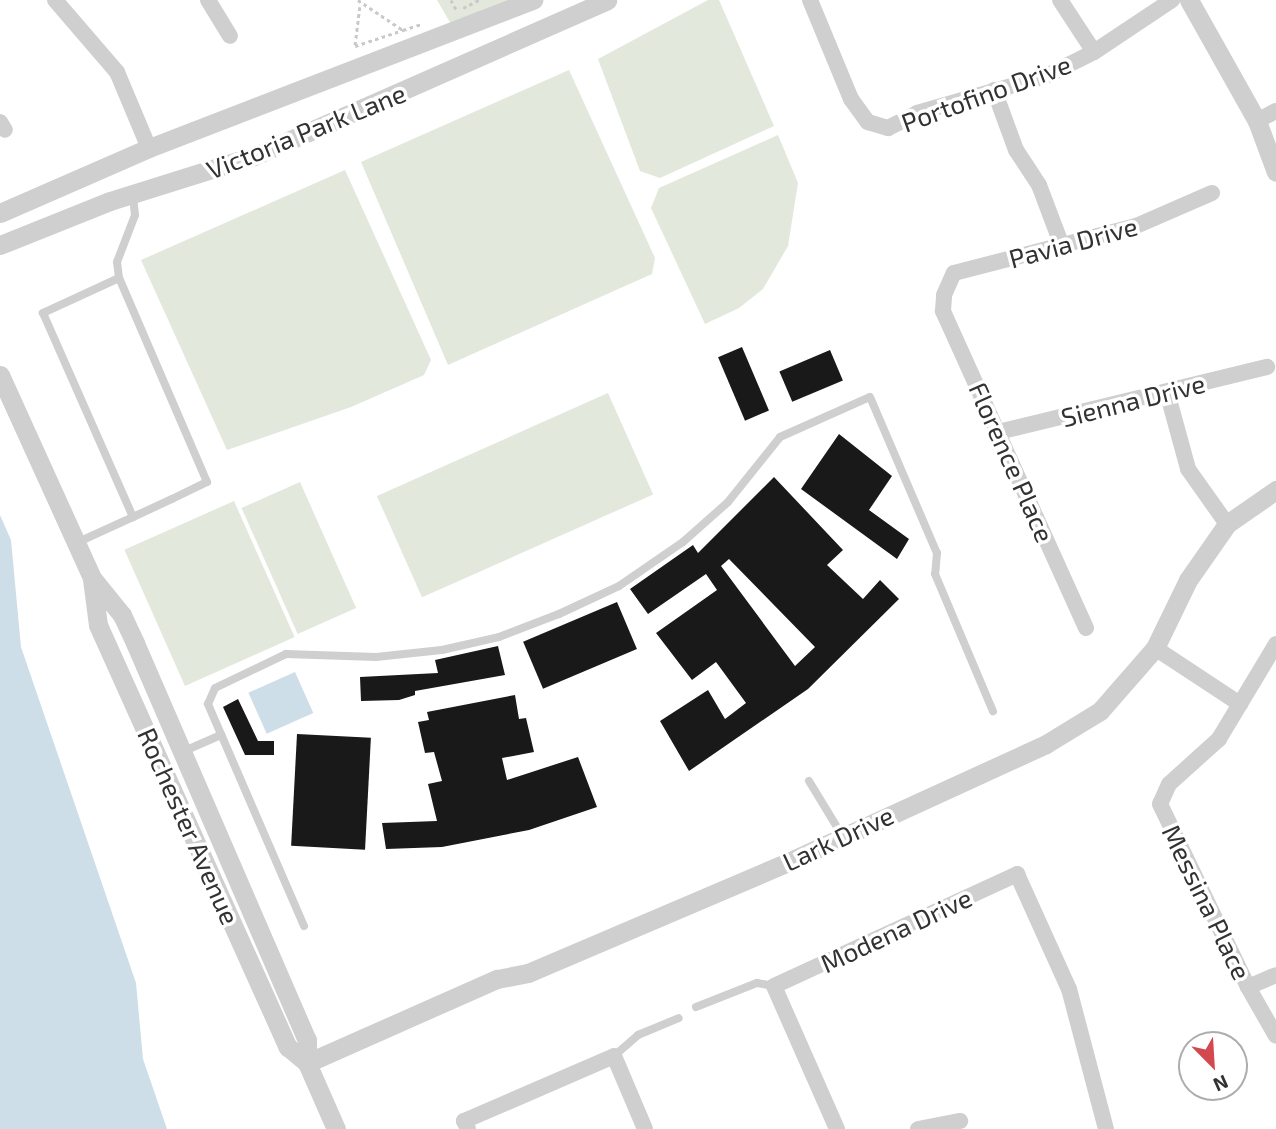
<!DOCTYPE html>
<html>
<head>
<meta charset="utf-8">
<style>
	body { margin:0 }
	#map { position:relative; width:1276px; height:1129px; overflow:hidden; background:#fff; font-family:"Exo 2",sans-serif }
	div>[style] { position:absolute }
	[style*='--x'] { left:calc(var(--x)*1px); top:calc(var(--y)*1px); width:calc(var(--w)*1px); rotate:calc(var(--a)*1deg) }
	.green>* { inset:0; background:#e2e8dc; transform-origin:0 0 }
	.water>* { inset:0; background:#cedee8; transform-origin:0 0 }
	.building>* { inset:0; background:#191919; transform-origin:0 0 }
	.path>* { height:2.5px; margin-top:-1.25px; transform-origin:0; background:repeating-linear-gradient(90deg,#c9c9c9 0 3.5px,transparent 0 7px) }
	.service>* { height:8px; margin:-4px; padding:0 4px; transform-origin:4px; border-radius:4px; background:#cfcfcf }
	.minor>* { height:16px; margin:-8px; padding:0 8px; transform-origin:8px; border-radius:8px; background:#cfcfcf }
	.tertiary>* { height:19px; margin:-9.5px; padding:0 9.5px; transform-origin:9.5px; border-radius:9.5px; background:#cfcfcf }
	span { translate:-50% -50%; white-space:nowrap; text-align:center; line-height:1.15; -webkit-text-stroke:7px #fff; paint-order:stroke }
	.street-label { font-size:26px; color:#323232 }
	.north { position:absolute; left:1178px; top:1031px; width:70px; height:70px; box-sizing:border-box; background:#fff; border:2px solid #adadad; border-radius:50%; rotate:156deg; font-size:19px; font-weight:700; line-height:28px; text-align:center; color:#323232 }
	.north::after { content:''; display:block; margin:auto; width:24px; height:32px; background:#d44950; clip-path:polygon(50% 0,100% 100%,50% 72%,0 100%) }
</style>
</head>
<body>
<div id="map">
	<div class="green">
		<i style="clip-path:polygon(437px 0,511px 0,451px 24px)"></i>
		<i style="clip-path:polygon(708px 0,719px 0,774px 126px,660px 178px,640px 171px,598px 59px)"></i>
		<i style="clip-path:polygon(569px 70px,655px 258px,652px 274px,448px 365px,361px 162px)"></i>
		<i style="clip-path:polygon(778px 135px,798px 183px,788px 246px,763px 289px,739px 308px,705px 324px,651px 208px,659px 188px)"></i>
		<i style="clip-path:polygon(345px 170px,431px 360px,424px 375px,351px 407px,227px 450px,141px 260px)"></i>
		<i style="left:608px;top:393px;width:111px;height:253px;rotate:66deg"></i>
		<i style="left:300px;top:482px;width:138px;height:64px;rotate:66deg"></i>
		<i style="left:234px;top:501px;width:149px;height:120px;rotate:66deg"></i>
	</div>
	<div class="water">
		<i style="clip-path:polygon(0 515px,11px 540px,21px 647px,136px 983px,143px 1059px,167px 1129px,0 1129px)"></i>
		<i style="left:295px;top:672px;width:45px;height:51px;rotate:66deg"></i>
	</div>
	<div class="building">
		<i style="left:742px;top:347px;width:69px;height:26px;rotate:67deg"></i>
		<i style="left:830px;top:350px;width:33px;height:55px;rotate:67deg"></i>
		<i style="clip-path:polygon(839px 434px,892px 476px,869px 510px,909px 539px,897px 559px,801px 489px)"></i>
		<i style="clip-path:polygon(evenodd,774px 477px,843px 550px,827px 565px,863px 599px,880px 580px,899px 599px,808px 689px,689px 771px,660px 721px,708px 690px,725px 719px,746px 703px,716px 662px,692px 680px,656px 633px,717px 590px,706px 574px,648px 614px,630px 589px,693px 545px,698px 553px,774px 477px,729px 559px,815px 647px,795px 666px,721px 566px,729px 559px)"></i>
		<i style="left:617px;top:602px;width:51px;height:102px;rotate:67deg"></i>
		<i style="clip-path:polygon(498px 646px,505px 675px,415px 691px,415px 695px,399px 700px,361px 701px,360px 677px,438px 673px,435px 660px)"></i>
		<i style="clip-path:polygon(515px 695px,519px 719px,526px 718px,534px 752px,502px 758px,507px 780px,578px 757px,597px 807px,529px 830px,442px 847px,386px 849px,382px 823px,437px 821px,428px 784px,442px 781px,434px 752px,425px 753px,418px 722px,429px 720px,427px 712px)"></i>
		<i style="clip-path:polygon(238px 699px,258px 741px,274px 741px,274px 755px,245px 755px,223px 707px)"></i>
		<i style="left:297px;top:734px;width:74px;height:112px;rotate:3deg"></i>
	</div>
	<div class="path">
		<i style="--x:358;--y:0;--w:54;--a:33.7"></i>
		<i style="--x:403;--y:30;--w:19;--a:-18"></i>
		<i style="--x:451;--y:0;--w:13;--a:61"></i>
		<i style="--x:360;--y:7;--w:39;--a:97"></i>
		<i style="--x:355;--y:46;--w:51;--a:-18.4"></i>
		<i style="--x:463;--y:8;--w:18;--a:-27"></i>
	</div>
	<div class="service">
		<i style="--x:119;--y:278;--w:16;--a:-97"></i>
		<i style="--x:117;--y:262;--w:50;--a:-69"></i>
		<i style="--x:135;--y:215;--w:20;--a:-96"></i>
		<i style="--x:76;--y:543;--w:63;--a:-24.5"></i>
		<i style="--x:133;--y:517;--w:43;--a:-24.8"></i>
		<i style="--x:172;--y:499;--w:39;--a:-26"></i>
		<i style="--x:207;--y:482;--w:222;--a:-113.3"></i>
		<i style="--x:119;--y:278;--w:84;--a:155.3"></i>
		<i style="--x:43;--y:313;--w:223;--a:66.2"></i>
		<i style="--x:182;--y:752;--w:43;--a:-23.6"></i>
		<i style="--x:809;--y:781;--w:66;--a:58.7"></i>
		<i style="--x:304;--y:926;--w:242;--a:-113.4"></i>
		<i style="--x:208;--y:704;--w:17;--a:-66"></i>
		<i style="--x:215;--y:688;--w:79;--a:-25.6"></i>
		<i style="--x:286;--y:654;--w:90;--a:1.9"></i>
		<i style="--x:376;--y:657;--w:66;--a:-6.1"></i>
		<i style="--x:442;--y:650;--w:58;--a:-12.8"></i>
		<i style="--x:499;--y:637;--w:64;--a:-21"></i>
		<i style="--x:559;--y:614;--w:66;--a:-25"></i>
		<i style="--x:619;--y:586;--w:78;--a:-34.5"></i>
		<i style="--x:683;--y:542;--w:60;--a:-41.6"></i>
		<i style="--x:728;--y:502;--w:83;--a:-51.3"></i>
		<i style="--x:780;--y:437;--w:98;--a:-24"></i>
		<i style="--x:870;--y:397;--w:170;--a:66.8"></i>
		<i style="--x:937;--y:553;--w:21;--a:95"></i>
		<i style="--x:935;--y:574;--w:149;--a:67.1"></i>
		<i style="--x:696;--y:1007;--w:66;--a:-21.5"></i>
		<i style="--x:757;--y:983;--w:17;--a:10"></i>
		<i style="--x:614;--y:1056;--w:32;--a:-41"></i>
		<i style="--x:638;--y:1035;--w:44;--a:-22.5"></i>
	</div>
	<div class="minor">
		<i style="--x:55;--y:0;--w:95;--a:49.3"></i>
		<i style="--x:117;--y:72;--w:82;--a:67.2"></i>
		<i style="--x:208;--y:0;--w:42;--a:58.6"></i>
		<i style="--x:810;--y:0;--w:107;--a:67.5"></i>
		<i style="--x:851;--y:99;--w:29;--a:54"></i>
		<i style="--x:868;--y:122;--w:21;--a:17"></i>
		<i style="--x:888;--y:128;--w:33;--a:-27"></i>
		<i style="--x:917;--y:113;--w:134;--a:-16"></i>
		<i style="--x:1046;--y:76;--w:54;--a:-26.6"></i>
		<i style="--x:1094;--y:52;--w:94;--a:-33.7"></i>
		<i style="--x:1060;--y:0;--w:62;--a:56.8"></i>
		<i style="--x:994;--y:90;--w:64;--a:69.9"></i>
		<i style="--x:1016;--y:150;--w:42;--a:56.7"></i>
		<i style="--x:1039;--y:185;--w:65;--a:69.3"></i>
		<i style="--x:1257;--y:121;--w:21;--a:-28"></i>
		<i style="--x:0;--y:122;--w:9;--a:58"></i>
		<i style="--x:1167;--y:392;--w:80;--a:74.7"></i>
		<i style="--x:1188;--y:469;--w:67;--a:54.7"></i>
		<i style="--x:998;--y:432;--w:277;--a:-13.6"></i>
		<i style="--x:1086;--y:628;--w:348;--a:-114.3"></i>
		<i style="--x:943;--y:311;--w:16;--a:-86"></i>
		<i style="--x:944;--y:295;--w:24;--a:-66"></i>
		<i style="--x:954;--y:273;--w:188;--a:-14.5"></i>
		<i style="--x:1136;--y:226;--w:83;--a:-23.5"></i>
		<i style="--x:1276;--y:644;--w:111;--a:121"></i>
		<i style="--x:1219;--y:739;--w:67;--a:138"></i>
		<i style="--x:1169;--y:784;--w:22;--a:114"></i>
		<i style="--x:1160;--y:804;--w:203;--a:64.3"></i>
		<i style="--x:1248;--y:987;--w:56;--a:60.3"></i>
		<i style="--x:1155;--y:648;--w:102;--a:33.4"></i>
		<i style="--x:1248;--y:987;--w:30;--a:-23"></i>
		<i style="--x:468;--y:1129;--w:9;--a:-117"></i>
		<i style="--x:464;--y:1121;--w:163;--a:-23.4"></i>
		<i style="--x:614;--y:1056;--w:79;--a:67"></i>
		<i style="--x:837;--y:1129;--w:156;--a:-113.8"></i>
		<i style="--x:774;--y:986;--w:268;--a:-24.7"></i>
		<i style="--x:1017;--y:874;--w:126;--a:65.7"></i>
		<i style="--x:1069;--y:989;--w:145;--a:75.2"></i>
		<i style="--x:918;--y:1129;--w:43;--a:-10.8"></i>
	</div>
	<div class="tertiary">
		<i style="--x:1189;--y:0;--w:139;--a:60.7"></i>
		<i style="--x:1257;--y:121;--w:54;--a:69.6"></i>
		<i style="--x:0;--y:213;--w:163;--a:-23.6"></i>
		<i style="--x:149;--y:148;--w:412;--a:-21.1"></i>
		<i style="--x:0;--y:245;--w:118;--a:-21.8"></i>
		<i style="--x:110;--y:201;--w:151;--a:-17.4"></i>
		<i style="--x:254;--y:156;--w:386;--a:-23.8"></i>
		<i style="--x:0;--y:375;--w:223;--a:65.6"></i>
		<i style="--x:92;--y:578;--w:48;--a:51"></i>
		<i style="--x:122;--y:615;--w:31;--a:65"></i>
		<i style="--x:135;--y:643;--w:433;--a:66.6"></i>
		<i style="--x:307;--y:1040;--w:23;--a:90"></i>
		<i style="--x:307;--y:1063;--w:72;--a:66.3"></i>
		<i style="--x:92;--y:579;--w:46;--a:82.6"></i>
		<i style="--x:98;--y:625;--w:463;--a:65.8"></i>
		<i style="--x:288;--y:1047;--w:25;--a:40"></i>
		<i style="--x:307;--y:1063;--w:208;--a:-23.9"></i>
		<i style="--x:497;--y:979;--w:32;--a:-11"></i>
		<i style="--x:528;--y:973;--w:290;--a:-23.1"></i>
		<i style="--x:795;--y:859;--w:276;--a:-24.6"></i>
		<i style="--x:1046;--y:744;--w:63;--a:-31.4"></i>
		<i style="--x:1100;--y:711;--w:84;--a:-48.9"></i>
		<i style="--x:1155;--y:648;--w:76;--a:-64.1"></i>
		<i style="--x:1188;--y:580;--w:68;--a:-55.1"></i>
		<i style="--x:1227;--y:524;--w:60;--a:-34.8"></i>
	</div>
	<div class="street-label">
		<span style="left:986px;top:93px;rotate:-20deg">Portofino Drive</span>
		<span style="left:306px;top:131px;rotate:-22deg">Victoria Park Lane</span>
		<span style="left:1073px;top:242px;rotate:-15deg">Pavia Drive</span>
		<span style="left:1133px;top:400px;rotate:-14deg">Sienna Drive</span>
		<span style="left:1012px;top:462px;rotate:66deg">Florence Place</span>
		<span style="left:189px;top:826px;rotate:66deg">Rochester Avenue</span>
		<span style="left:838px;top:838px;rotate:-25deg">Lark Drive</span>
		<span style="left:1207px;top:902px;rotate:64deg">Messina Place</span>
		<span style="left:896px;top:930px;rotate:-25deg">Modena Drive</span>
	</div>
	<div class="north">N</div>
</div>
</body>
</html>
